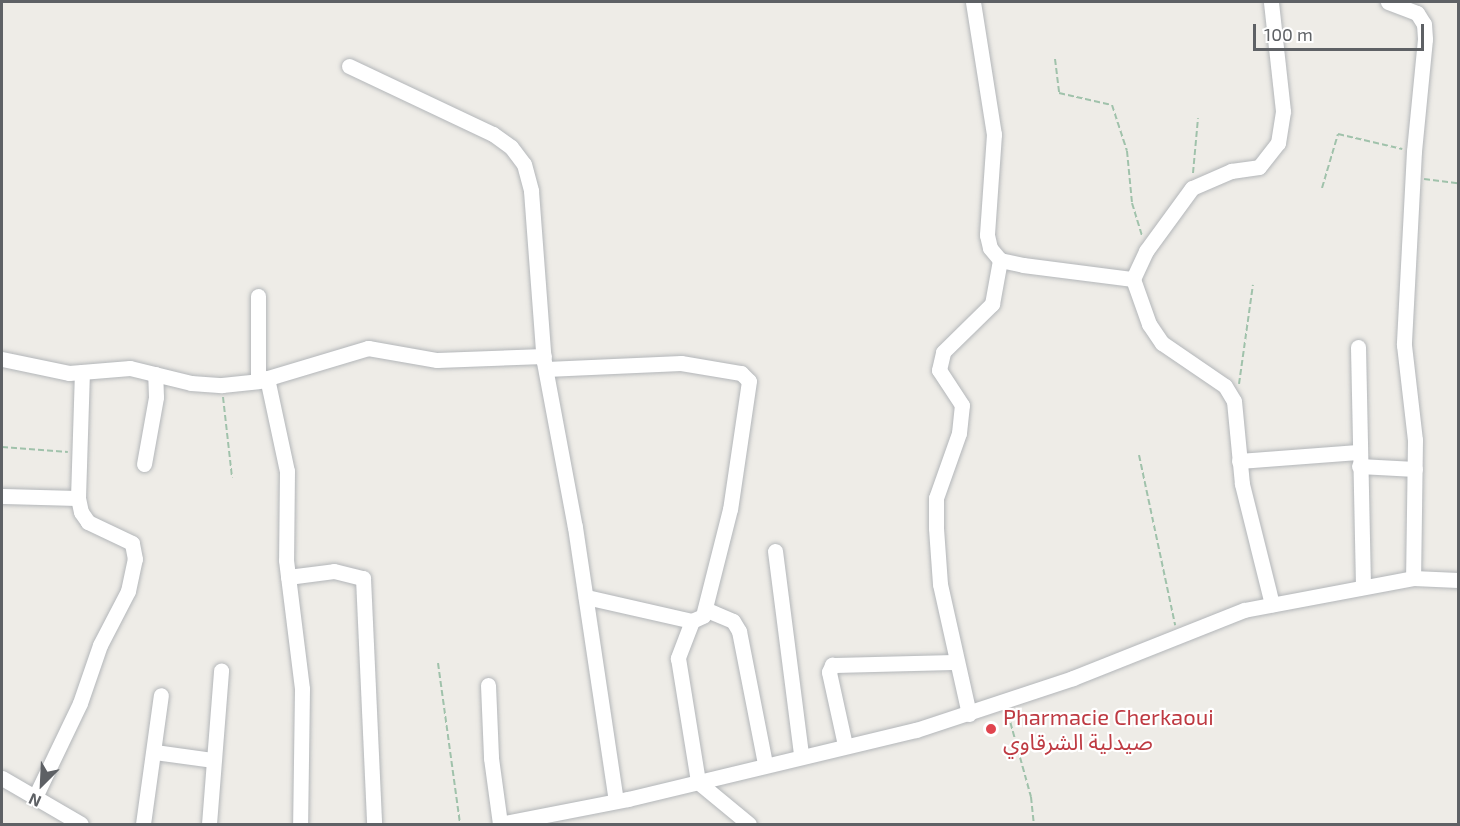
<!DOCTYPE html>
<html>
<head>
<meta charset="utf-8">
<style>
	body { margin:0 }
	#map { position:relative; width:1460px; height:826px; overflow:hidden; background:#eeece7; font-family:"Exo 2","Noto Sans Arabic",sans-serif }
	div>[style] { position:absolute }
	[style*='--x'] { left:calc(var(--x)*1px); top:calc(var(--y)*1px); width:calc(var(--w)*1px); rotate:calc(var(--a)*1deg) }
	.path>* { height:2px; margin-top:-1px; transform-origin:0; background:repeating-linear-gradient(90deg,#a0c2ab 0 6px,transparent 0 9px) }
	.roads { filter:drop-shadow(0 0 2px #b3b6b9) drop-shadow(0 0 2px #b3b6b9) }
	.minor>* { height:15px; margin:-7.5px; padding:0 7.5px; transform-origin:7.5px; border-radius:7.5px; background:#fff }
	.dots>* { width:16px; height:16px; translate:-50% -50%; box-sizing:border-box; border:3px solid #fff; border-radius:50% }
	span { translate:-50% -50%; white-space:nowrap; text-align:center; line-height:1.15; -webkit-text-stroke:4.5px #fff; paint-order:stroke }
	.health-label { font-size:22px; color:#be3a42 }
	.left { translate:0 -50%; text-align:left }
	.frame { position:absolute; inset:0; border:3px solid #5e6165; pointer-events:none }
	.north { position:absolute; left:12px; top:754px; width:60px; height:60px; -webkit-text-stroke:4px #fff; paint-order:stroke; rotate:204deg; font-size:16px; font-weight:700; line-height:24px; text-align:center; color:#5e6165 }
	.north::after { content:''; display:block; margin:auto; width:21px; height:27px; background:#5e6165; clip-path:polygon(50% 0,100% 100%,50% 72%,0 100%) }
	.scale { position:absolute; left:1253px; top:24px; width:171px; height:27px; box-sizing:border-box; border:3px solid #5e6165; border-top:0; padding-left:8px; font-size:18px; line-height:21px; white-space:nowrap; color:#5e6165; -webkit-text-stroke:4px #fff; paint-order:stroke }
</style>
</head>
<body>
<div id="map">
	<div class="path">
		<i style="--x:1055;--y:59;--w:34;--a:83"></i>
		<i style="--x:1059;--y:93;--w:54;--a:12.8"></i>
		<i style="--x:1112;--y:105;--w:48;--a:71.9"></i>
		<i style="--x:1127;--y:151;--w:52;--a:84.5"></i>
		<i style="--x:1132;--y:203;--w:34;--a:73"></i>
		<i style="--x:1193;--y:173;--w:55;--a:-84.8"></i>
		<i style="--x:1424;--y:179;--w:34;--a:7"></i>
		<i style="--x:1322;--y:188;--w:56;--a:-73.5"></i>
		<i style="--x:1338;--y:134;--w:66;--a:13.2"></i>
		<i style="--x:1239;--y:384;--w:100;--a:-82"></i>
		<i style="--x:223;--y:397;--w:81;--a:83.6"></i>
		<i style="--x:2;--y:447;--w:66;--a:4.3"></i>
		<i style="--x:1139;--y:455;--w:174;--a:78"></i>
		<i style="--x:438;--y:663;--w:162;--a:82.2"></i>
		<i style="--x:1008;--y:714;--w:86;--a:74.5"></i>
		<i style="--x:1031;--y:797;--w:27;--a:84"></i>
	</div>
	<div class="roads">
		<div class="minor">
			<i style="--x:973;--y:2;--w:134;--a:81"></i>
			<i style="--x:994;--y:134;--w:101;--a:94"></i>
			<i style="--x:987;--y:235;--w:13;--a:77"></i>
			<i style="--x:990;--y:248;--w:16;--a:50"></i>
			<i style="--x:1000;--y:260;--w:24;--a:12"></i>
			<i style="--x:1023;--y:265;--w:111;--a:7.3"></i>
			<i style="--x:1133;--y:279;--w:48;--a:70.4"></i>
			<i style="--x:1149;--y:324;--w:23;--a:56"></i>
			<i style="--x:1162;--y:343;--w:76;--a:34.3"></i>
			<i style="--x:1225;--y:386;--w:17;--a:59"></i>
			<i style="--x:1234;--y:401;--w:83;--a:84.5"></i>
			<i style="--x:1242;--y:484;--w:124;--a:76"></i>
			<i style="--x:1388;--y:2;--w:31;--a:21"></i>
			<i style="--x:1417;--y:13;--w:13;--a:58"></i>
			<i style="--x:1424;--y:24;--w:15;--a:86"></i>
			<i style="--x:1425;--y:39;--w:113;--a:95.6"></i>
			<i style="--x:1414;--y:151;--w:194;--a:93"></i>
			<i style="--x:1404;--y:345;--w:96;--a:83.4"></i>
			<i style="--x:1415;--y:440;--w:138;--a:90.8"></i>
			<i style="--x:349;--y:66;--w:159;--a:25.3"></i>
			<i style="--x:493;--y:134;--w:22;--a:36"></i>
			<i style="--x:511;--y:147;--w:21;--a:53"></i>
			<i style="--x:524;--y:164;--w:28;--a:75"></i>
			<i style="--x:531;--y:191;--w:171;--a:85.7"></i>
			<i style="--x:544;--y:362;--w:168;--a:79.4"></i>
			<i style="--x:575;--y:527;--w:276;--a:81.5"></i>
			<i style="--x:1133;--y:279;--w:31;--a:-65"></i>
			<i style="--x:1146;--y:251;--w:78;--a:-53.9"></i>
			<i style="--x:1192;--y:188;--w:43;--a:-23.6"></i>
			<i style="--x:1231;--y:171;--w:28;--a:-8"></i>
			<i style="--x:1259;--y:167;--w:31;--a:-52"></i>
			<i style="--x:1278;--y:143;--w:32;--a:-81"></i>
			<i style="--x:1283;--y:111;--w:110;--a:-96.3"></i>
			<i style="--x:258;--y:296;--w:85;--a:90"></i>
			<i style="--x:1358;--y:347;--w:239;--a:88.8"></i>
			<i style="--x:2;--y:359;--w:68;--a:11.8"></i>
			<i style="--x:69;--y:373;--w:61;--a:-4.7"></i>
			<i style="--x:130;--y:368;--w:63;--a:13.8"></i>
			<i style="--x:191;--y:383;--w:31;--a:4"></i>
			<i style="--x:222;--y:385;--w:36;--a:-6"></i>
			<i style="--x:258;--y:381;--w:115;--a:-16.7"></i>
			<i style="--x:368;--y:348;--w:70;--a:9.9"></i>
			<i style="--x:437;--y:360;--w:107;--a:-2.1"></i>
			<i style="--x:546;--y:369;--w:135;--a:-2.5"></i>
			<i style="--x:681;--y:363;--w:61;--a:9.5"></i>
			<i style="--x:741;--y:373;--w:11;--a:45"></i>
			<i style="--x:749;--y:381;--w:129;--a:98.4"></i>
			<i style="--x:730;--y:509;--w:110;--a:104.2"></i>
			<i style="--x:703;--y:616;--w:12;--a:156"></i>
			<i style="--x:692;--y:621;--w:109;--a:-167.2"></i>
			<i style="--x:267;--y:378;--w:95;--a:77.9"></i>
			<i style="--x:287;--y:471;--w:89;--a:90.6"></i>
			<i style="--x:286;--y:560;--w:130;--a:82.9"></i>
			<i style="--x:302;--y:689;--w:135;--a:90.8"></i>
			<i style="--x:1239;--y:461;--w:119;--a:-4.3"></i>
			<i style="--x:144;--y:464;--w:68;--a:-79.8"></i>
			<i style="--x:156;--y:397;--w:23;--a:-92"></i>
			<i style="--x:1359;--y:466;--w:56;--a:3.1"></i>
			<i style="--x:2;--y:496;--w:76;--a:1.5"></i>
			<i style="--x:775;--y:551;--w:205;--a:82.7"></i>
			<i style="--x:288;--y:577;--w:46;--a:-7.4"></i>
			<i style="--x:334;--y:571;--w:30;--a:14"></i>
			<i style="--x:363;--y:578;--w:246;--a:87.4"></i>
			<i style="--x:707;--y:610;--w:28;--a:23"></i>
			<i style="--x:733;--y:621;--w:12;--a:59"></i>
			<i style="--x:739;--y:631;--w:136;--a:78.9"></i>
			<i style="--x:692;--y:621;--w:40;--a:111"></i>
			<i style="--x:678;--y:658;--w:126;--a:80.8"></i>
			<i style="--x:698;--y:782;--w:66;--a:39.5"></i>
			<i style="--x:488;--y:685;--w:73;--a:87.6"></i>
			<i style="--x:491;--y:758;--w:67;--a:82.2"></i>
			<i style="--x:969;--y:714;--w:133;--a:-102.6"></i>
			<i style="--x:940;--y:584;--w:56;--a:-94.1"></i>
			<i style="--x:936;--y:528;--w:30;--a:-90"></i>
			<i style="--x:936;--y:498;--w:69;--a:-70.5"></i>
			<i style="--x:959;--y:433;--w:28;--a:-84"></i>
			<i style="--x:962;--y:405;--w:42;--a:-123.3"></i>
			<i style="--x:939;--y:370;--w:18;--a:-77"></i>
			<i style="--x:943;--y:352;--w:69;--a:-44.4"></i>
			<i style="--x:992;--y:304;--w:45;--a:-79.7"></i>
			<i style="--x:845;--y:745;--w:75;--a:-102.4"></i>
			<i style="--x:829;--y:672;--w:8;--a:-67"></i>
			<i style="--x:832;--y:665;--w:124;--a:-1.4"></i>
			<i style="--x:155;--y:752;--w:59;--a:7.9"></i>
			<i style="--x:2;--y:778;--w:91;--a:30.2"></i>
			<i style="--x:35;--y:797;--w:104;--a:-64.4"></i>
			<i style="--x:80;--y:703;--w:61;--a:-71"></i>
			<i style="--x:100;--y:645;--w:61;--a:-62.6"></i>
			<i style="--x:128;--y:591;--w:33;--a:-78"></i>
			<i style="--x:135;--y:559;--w:16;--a:-101"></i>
			<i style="--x:132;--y:543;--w:49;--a:-154.5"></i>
			<i style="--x:88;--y:522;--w:12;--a:-125"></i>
			<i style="--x:81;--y:512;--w:14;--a:-102"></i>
			<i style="--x:78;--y:498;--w:126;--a:-88.2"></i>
			<i style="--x:143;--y:824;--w:130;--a:-82.1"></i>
			<i style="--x:209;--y:824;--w:154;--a:-85.5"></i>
			<i style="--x:500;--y:824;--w:130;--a:-11.1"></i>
			<i style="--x:628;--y:799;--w:296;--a:-13.5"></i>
			<i style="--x:916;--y:730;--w:165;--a:-18.3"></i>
			<i style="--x:1073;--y:678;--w:184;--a:-21.7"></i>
			<i style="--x:1244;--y:610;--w:172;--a:-10.7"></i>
			<i style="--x:1413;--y:578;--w:45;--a:2.5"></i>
		</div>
	</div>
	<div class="dots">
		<i style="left:991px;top:729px;background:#e0444e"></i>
	</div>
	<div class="health-label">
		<span class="left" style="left:1003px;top:729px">Pharmacie Cherkaoui<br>صيدلية الشرقاوي</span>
	</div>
	<div class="frame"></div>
	<div class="north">N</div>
	<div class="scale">100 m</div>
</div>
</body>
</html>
